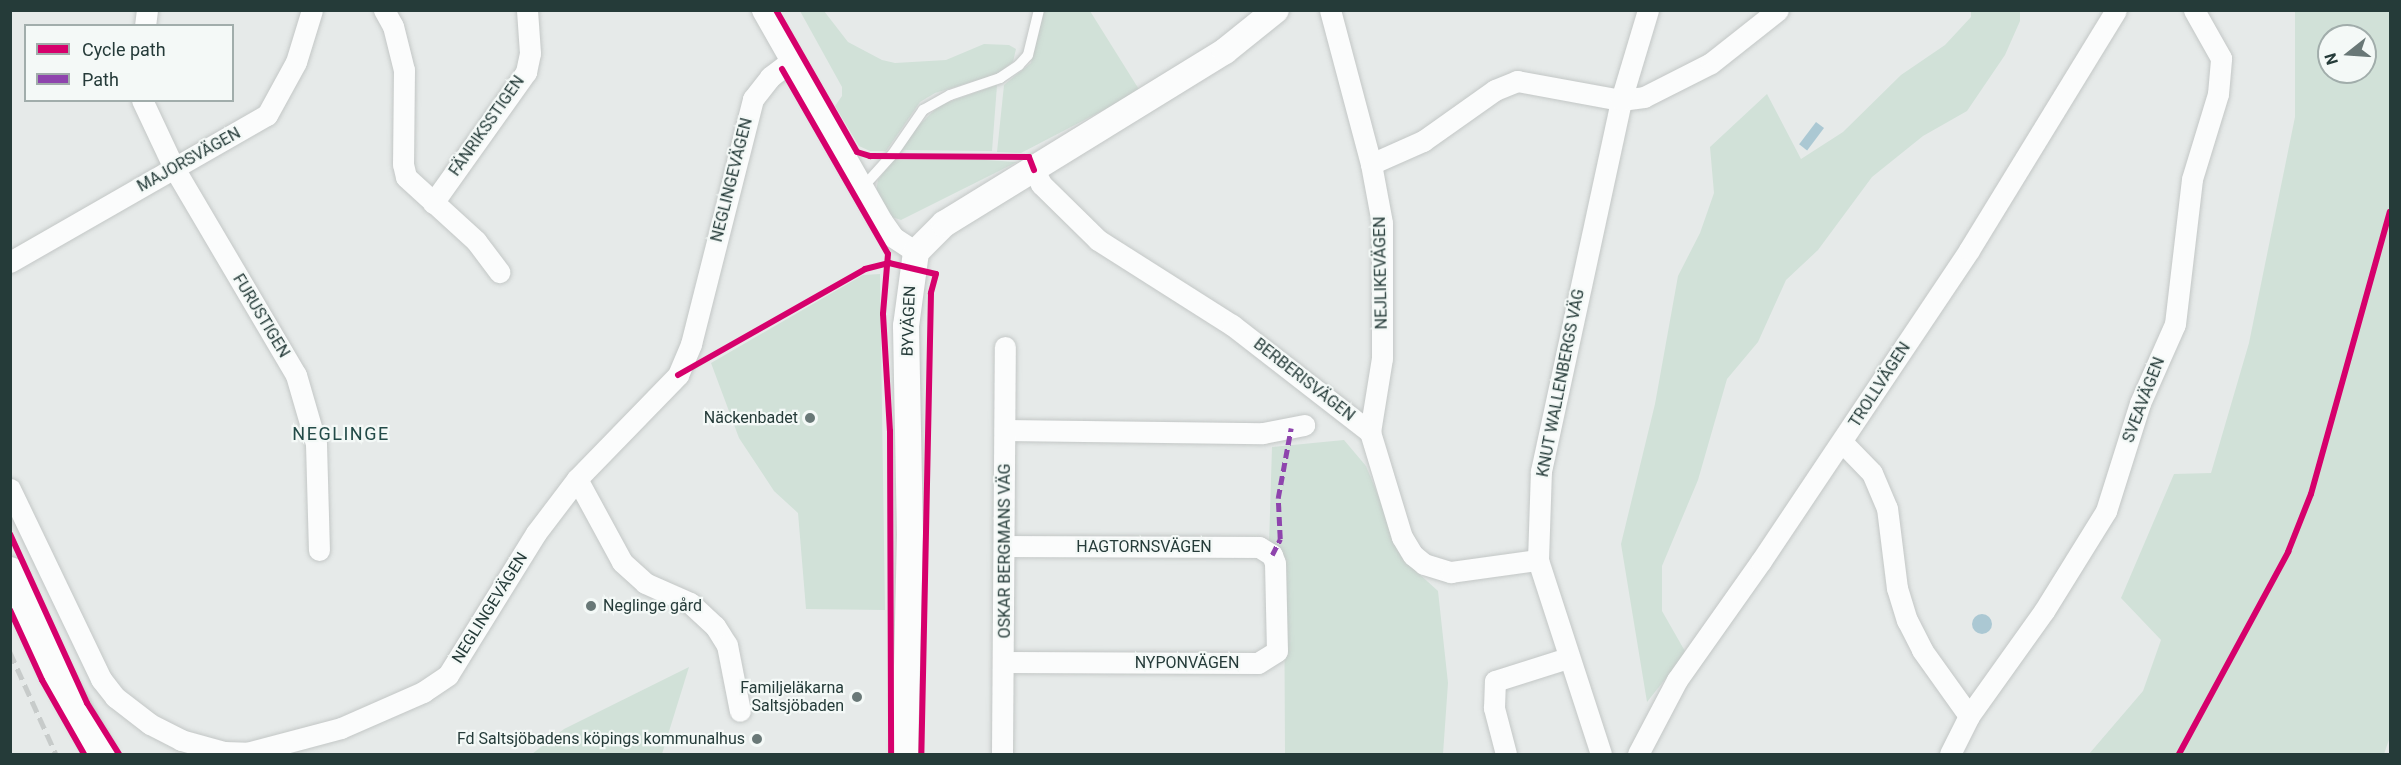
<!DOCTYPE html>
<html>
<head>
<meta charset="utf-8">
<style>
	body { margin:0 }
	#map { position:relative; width:2401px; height:765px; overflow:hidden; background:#e6eae9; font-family:Roboto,sans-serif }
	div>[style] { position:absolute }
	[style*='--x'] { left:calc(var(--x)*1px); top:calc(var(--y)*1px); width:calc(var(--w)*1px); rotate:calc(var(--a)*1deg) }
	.green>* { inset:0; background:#d1e1d8 }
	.water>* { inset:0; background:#abc8d3; transform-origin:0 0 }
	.round { border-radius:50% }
	.roads { filter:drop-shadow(0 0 2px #c3c7c6) drop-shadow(0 0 2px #c3c7c6) }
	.service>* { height:10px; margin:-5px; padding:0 5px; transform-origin:5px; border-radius:5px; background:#fbfcfc }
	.minor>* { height:21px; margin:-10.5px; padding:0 10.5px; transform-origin:10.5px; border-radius:10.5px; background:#fbfcfc }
	.tertiary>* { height:26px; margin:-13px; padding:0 13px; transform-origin:13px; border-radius:13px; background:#fbfcfc }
	.secondary>* { height:30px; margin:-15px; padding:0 15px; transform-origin:15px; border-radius:15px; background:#fbfcfc }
	.rail>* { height:4.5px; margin-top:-2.25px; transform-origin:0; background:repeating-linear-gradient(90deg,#c7cbca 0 12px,transparent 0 18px) }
	.quiet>* { height:4.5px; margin-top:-2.25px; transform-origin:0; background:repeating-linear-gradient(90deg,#8e44ad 0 9px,transparent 0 13.5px) }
	.cycleway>* { height:6px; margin:-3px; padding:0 3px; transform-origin:3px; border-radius:3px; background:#d6006c }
	.dots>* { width:16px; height:16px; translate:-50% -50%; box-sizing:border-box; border:3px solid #f4f9f7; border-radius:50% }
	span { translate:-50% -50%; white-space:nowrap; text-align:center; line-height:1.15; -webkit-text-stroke:4.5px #f4f9f7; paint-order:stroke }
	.street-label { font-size:16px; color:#253b39 }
	.poi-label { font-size:16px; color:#253b39 }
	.right { translate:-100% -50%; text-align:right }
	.left { translate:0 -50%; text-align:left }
	.neighbourhood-label { font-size:18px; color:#234b48; letter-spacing:1.5px }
	.frame { position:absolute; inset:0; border:12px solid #253b39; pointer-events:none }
	.legend { position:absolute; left:24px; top:24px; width:210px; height:78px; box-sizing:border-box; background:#f4f9f7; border:2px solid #a1adab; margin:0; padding:8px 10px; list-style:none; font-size:18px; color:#253b39 }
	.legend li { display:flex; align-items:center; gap:12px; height:30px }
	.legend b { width:30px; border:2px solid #a1adab }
	.north { position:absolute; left:2317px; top:24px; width:60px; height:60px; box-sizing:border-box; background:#f4f9f7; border:2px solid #a1adab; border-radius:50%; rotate:253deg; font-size:16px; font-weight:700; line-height:24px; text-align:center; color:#253b39 }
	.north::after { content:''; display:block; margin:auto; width:21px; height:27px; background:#697877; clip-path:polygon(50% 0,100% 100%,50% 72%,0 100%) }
</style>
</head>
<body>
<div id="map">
	<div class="green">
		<i style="clip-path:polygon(800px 11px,824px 11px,848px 42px,882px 60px,895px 63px,946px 60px,984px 44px,1009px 45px,1016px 49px,1013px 62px,997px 74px,935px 93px,920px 102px,886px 151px,870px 151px,859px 146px,835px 106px,842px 96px,842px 87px)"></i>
		<i style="clip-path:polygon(1044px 11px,1090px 11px,1140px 91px,1021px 153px,997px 152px,1004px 85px,1031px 63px)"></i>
		<i style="clip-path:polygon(1971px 11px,2020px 11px,2020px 21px,2005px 55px,1967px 111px,1923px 136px,1872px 177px,1818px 250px,1786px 280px,1758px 342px,1727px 379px,1698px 480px,1662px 566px,1662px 611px,1686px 653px,1647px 702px,1621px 544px,1655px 404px,1678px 276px,1700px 233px,1714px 193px,1710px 147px,1767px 94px,1801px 159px,1843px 132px,1901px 75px,1945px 45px,1971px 17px)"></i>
		<i style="clip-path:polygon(evenodd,2295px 11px,2390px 11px,2390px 737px,2384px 754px,2089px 754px,2143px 691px,2161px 640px,2121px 598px,2174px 474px,2211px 473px,2249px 343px,2295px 117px,2295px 11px,2329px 36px,2365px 36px,2365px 72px,2329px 72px,2329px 36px)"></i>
		<i style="clip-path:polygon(997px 85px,992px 151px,901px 150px,918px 126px,940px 105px)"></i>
		<i style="clip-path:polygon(893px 160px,985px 160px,1017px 162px,901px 220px,892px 217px,876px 192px,878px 180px)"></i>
		<i style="clip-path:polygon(880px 274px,885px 610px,806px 609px,798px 513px,774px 491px,739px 438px,711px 363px,863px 275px)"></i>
		<i style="clip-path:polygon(1344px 440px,1366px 466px,1405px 561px,1438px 591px,1448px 683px,1443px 754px,1285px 754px,1284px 559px,1269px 544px,1272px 447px)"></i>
		<i style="clip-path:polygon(689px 667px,662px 754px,532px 754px,564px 729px)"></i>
	</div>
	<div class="water">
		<i style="left:1816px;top:122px;width:10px;height:28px;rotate:37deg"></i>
		<i class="round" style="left:1972px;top:614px;width:20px;height:20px"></i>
	</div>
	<div class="roads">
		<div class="service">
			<i style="--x:863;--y:187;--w:43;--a:-47.8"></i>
			<i style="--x:892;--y:155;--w:55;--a:-55.4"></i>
			<i style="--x:923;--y:110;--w:31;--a:-29"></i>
			<i style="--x:950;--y:95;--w:53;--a:-18.8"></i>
			<i style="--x:1000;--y:78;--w:23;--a:-34"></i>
			<i style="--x:1019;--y:65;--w:13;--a:-48"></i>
			<i style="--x:1028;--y:55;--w:46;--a:-76.3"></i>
		</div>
		<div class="minor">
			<i style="--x:384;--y:10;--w:18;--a:61"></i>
			<i style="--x:393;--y:26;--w:45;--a:76"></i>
			<i style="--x:404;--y:70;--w:94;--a:90.6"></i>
			<i style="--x:403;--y:164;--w:13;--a:77"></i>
			<i style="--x:406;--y:177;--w:95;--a:42.4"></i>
			<i style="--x:476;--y:241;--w:39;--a:53"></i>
			<i style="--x:762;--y:10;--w:243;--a:60.4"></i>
			<i style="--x:882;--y:221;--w:19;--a:55"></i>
			<i style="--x:893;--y:237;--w:27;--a:33"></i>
			<i style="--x:1330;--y:10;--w:159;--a:75.1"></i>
			<i style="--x:1371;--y:164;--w:60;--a:79.4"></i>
			<i style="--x:1382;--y:223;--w:135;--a:90"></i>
			<i style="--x:1382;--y:358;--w:75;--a:99.2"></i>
			<i style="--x:145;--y:26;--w:16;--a:-83"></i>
			<i style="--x:142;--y:100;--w:75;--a:64.8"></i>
			<i style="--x:174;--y:168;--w:240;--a:59.5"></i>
			<i style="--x:296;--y:375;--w:72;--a:73.8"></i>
			<i style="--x:316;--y:444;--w:106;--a:88.4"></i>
			<i style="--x:1371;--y:164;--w:57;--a:-23.9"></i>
			<i style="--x:1423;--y:141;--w:88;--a:-35.3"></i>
			<i style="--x:1495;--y:90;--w:24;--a:-22"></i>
			<i style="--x:1517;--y:81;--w:106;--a:10.4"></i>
			<i style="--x:1621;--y:100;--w:23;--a:-7"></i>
			<i style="--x:1644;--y:97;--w:75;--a:-26.9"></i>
			<i style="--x:1711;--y:63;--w:85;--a:-38.3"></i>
			<i style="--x:1034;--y:170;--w:16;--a:63"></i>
			<i style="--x:1041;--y:184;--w:80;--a:44.5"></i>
			<i style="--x:1098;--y:240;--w:159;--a:32.4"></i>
			<i style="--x:1232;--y:325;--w:175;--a:37.8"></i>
			<i style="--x:1370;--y:432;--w:110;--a:73.1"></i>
			<i style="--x:1402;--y:537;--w:21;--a:59"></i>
			<i style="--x:1413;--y:555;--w:14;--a:39"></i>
			<i style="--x:1424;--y:564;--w:28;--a:17"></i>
			<i style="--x:1451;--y:572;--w:88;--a:-7.9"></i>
			<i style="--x:433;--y:203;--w:161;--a:-54.6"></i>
			<i style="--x:526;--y:72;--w:19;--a:-78"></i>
			<i style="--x:530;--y:53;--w:43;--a:-94"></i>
			<i style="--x:10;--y:262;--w:296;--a:-29.8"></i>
			<i style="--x:267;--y:115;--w:60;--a:-61.3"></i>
			<i style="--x:296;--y:62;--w:54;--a:-72.9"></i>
			<i style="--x:1005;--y:430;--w:258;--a:0.7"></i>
			<i style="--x:1263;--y:433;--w:42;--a:-11"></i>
			<i style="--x:1842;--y:442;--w:43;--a:45.9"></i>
			<i style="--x:1872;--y:473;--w:38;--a:67"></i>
			<i style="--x:1887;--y:508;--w:81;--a:82.9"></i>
			<i style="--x:1897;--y:588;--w:34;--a:73"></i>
			<i style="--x:1907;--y:620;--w:34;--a:63"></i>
			<i style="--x:1922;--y:650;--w:81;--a:54.5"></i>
			<i style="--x:577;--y:479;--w:94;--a:61.5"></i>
			<i style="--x:622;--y:562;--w:31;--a:42"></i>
			<i style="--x:645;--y:583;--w:49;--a:24"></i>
			<i style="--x:690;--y:603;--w:34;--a:43"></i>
			<i style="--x:715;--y:626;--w:22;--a:58"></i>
			<i style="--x:727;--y:645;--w:67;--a:78.9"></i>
			<i style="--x:10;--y:489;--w:211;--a:64.4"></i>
			<i style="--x:101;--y:679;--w:23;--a:52"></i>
			<i style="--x:115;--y:697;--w:44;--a:37.6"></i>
			<i style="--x:150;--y:724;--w:35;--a:27"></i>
			<i style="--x:181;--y:740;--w:45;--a:15.6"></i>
			<i style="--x:224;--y:752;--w:23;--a:2"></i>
			<i style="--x:247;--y:753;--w:97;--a:-14.9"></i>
			<i style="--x:341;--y:728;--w:90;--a:-23.7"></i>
			<i style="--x:423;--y:692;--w:30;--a:-34"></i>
			<i style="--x:448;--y:675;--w:167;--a:-58.2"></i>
			<i style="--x:536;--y:533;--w:68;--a:-52.8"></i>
			<i style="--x:577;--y:479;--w:145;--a:-45.8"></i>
			<i style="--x:678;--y:375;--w:34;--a:-67"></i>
			<i style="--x:691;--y:344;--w:253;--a:-75.8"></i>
			<i style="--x:753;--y:99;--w:28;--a:-52"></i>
			<i style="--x:770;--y:77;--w:25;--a:-37"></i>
			<i style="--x:1004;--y:662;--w:254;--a:0.2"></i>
			<i style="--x:1258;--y:663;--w:22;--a:-32"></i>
			<i style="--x:1277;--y:651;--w:88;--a:-91.3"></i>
			<i style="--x:1275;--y:563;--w:9;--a:-111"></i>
			<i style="--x:1272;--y:555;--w:15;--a:-148"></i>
			<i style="--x:1259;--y:547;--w:253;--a:-179.8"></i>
			<i style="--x:1002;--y:754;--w:407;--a:-89.6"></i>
			<i style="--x:1506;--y:754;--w:48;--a:-104.6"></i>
			<i style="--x:1494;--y:708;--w:27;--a:-88"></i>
			<i style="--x:1495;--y:681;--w:77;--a:-17.5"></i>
			<i style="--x:1601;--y:754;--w:204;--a:-108"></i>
			<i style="--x:1538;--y:560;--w:89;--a:-88.1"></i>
			<i style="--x:1541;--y:471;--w:380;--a:-77.8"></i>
			<i style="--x:1621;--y:100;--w:94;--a:-73.3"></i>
			<i style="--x:1638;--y:754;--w:84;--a:-62.2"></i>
			<i style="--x:1677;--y:680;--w:146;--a:-54.8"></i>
			<i style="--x:1761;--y:561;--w:374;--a:-56.2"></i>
			<i style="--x:1969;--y:250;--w:281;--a:-58.5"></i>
			<i style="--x:1950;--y:754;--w:42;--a:-63.4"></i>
			<i style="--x:1969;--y:716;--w:129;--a:-54.5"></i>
			<i style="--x:2044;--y:611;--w:118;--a:-58.2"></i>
			<i style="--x:2106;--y:511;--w:113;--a:-72.5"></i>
			<i style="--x:2140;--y:403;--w:86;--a:-66.1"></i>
			<i style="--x:2175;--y:324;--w:146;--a:-83.3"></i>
			<i style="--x:2192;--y:179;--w:89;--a:-73"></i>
			<i style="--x:2218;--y:94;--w:36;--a:-85"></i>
			<i style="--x:2221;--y:58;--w:55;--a:-119.4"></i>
		</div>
		<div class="tertiary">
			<i style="--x:905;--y:754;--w:219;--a:-88.7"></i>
			<i style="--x:910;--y:535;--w:209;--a:-91.1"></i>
			<i style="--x:906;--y:326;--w:75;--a:-82.3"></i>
			<i style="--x:916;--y:252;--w:40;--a:-45"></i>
			<i style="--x:944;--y:224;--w:330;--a:-31.6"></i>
			<i style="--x:1225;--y:51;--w:65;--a:-38.8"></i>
		</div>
		<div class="secondary">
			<i style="--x:10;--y:572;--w:111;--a:65.5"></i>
			<i style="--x:56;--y:673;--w:93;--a:60.4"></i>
		</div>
	</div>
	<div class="rail">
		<i style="--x:10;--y:652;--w:112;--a:65.7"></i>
	</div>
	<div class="quiet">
		<i style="--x:1272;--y:555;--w:18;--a:-63"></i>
		<i style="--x:1280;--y:539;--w:41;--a:-92.8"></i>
		<i style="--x:1278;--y:498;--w:71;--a:-79.5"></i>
	</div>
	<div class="cycleway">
		<i style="--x:776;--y:10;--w:163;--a:60.3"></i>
		<i style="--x:857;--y:152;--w:14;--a:17"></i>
		<i style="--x:870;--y:156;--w:159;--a:0.4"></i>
		<i style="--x:1029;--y:157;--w:14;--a:69"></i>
		<i style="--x:782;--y:69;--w:213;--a:60.2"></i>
		<i style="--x:888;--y:254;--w:60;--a:94.8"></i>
		<i style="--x:883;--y:314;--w:117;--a:86.6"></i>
		<i style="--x:890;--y:431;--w:323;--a:89.8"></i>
		<i style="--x:678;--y:375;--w:215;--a:-29.5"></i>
		<i style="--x:865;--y:269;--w:25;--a:-14"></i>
		<i style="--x:889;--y:263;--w:48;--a:13.2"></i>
		<i style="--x:936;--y:274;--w:20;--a:105"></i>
		<i style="--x:931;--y:293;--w:461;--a:91.2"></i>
		<i style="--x:10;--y:534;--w:186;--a:65.5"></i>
		<i style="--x:87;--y:703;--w:60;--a:57.9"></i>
		<i style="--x:10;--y:610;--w:77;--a:65.4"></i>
		<i style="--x:42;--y:680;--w:85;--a:60.4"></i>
		<i style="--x:2179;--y:754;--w:230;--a:-61.6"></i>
		<i style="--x:2288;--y:552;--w:62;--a:-68.4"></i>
		<i style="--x:2311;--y:494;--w:293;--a:-74.4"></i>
	</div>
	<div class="dots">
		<i style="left:810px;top:418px;background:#697877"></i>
		<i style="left:591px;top:606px;background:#697877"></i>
		<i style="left:857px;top:697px;background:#697877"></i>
		<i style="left:757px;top:739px;background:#697877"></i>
	</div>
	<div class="street-label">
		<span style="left:487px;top:126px;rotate:-55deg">FÄNRIKSSTIGEN</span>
		<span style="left:189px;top:160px;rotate:-29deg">MAJORSVÄGEN</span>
		<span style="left:732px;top:180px;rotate:-76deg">NEGLINGEVÄGEN</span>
		<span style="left:1381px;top:273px;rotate:-91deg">NEJLIKEVÄGEN</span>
		<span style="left:261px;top:316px;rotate:59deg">FURUSTIGEN</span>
		<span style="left:909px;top:321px;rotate:-88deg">BYVÄGEN</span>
		<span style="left:1304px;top:380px;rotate:38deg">BERBERISVÄGEN</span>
		<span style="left:1561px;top:383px;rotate:-79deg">KNUT WALLENBERGS VÄG</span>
		<span style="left:1880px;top:385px;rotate:-57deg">TROLLVÄGEN</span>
		<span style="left:2144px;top:400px;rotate:-69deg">SVEAVÄGEN</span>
		<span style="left:1144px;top:547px">HAGTORNSVÄGEN</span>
		<span style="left:1005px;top:551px;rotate:-90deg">OSKAR BERGMANS VÄG</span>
		<span style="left:490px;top:608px;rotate:-58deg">NEGLINGEVÄGEN</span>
		<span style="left:1187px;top:663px">NYPONVÄGEN</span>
	</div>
	<div class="poi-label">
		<span class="right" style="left:798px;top:418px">Näckenbadet</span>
		<span class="left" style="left:603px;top:606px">Neglinge gård</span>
		<span class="right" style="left:844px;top:697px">Familjeläkarna<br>Saltsjöbaden</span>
		<span class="right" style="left:745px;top:739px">Fd Saltsjöbadens köpings kommunalhus</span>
	</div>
	<div class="neighbourhood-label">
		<span style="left:341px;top:434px">NEGLINGE</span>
	</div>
	<div class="frame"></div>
	<ul class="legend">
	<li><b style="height:8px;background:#d6006c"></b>Cycle path</li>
	<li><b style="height:8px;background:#8e44ad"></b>Path</li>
	</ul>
	<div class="north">N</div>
</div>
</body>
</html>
